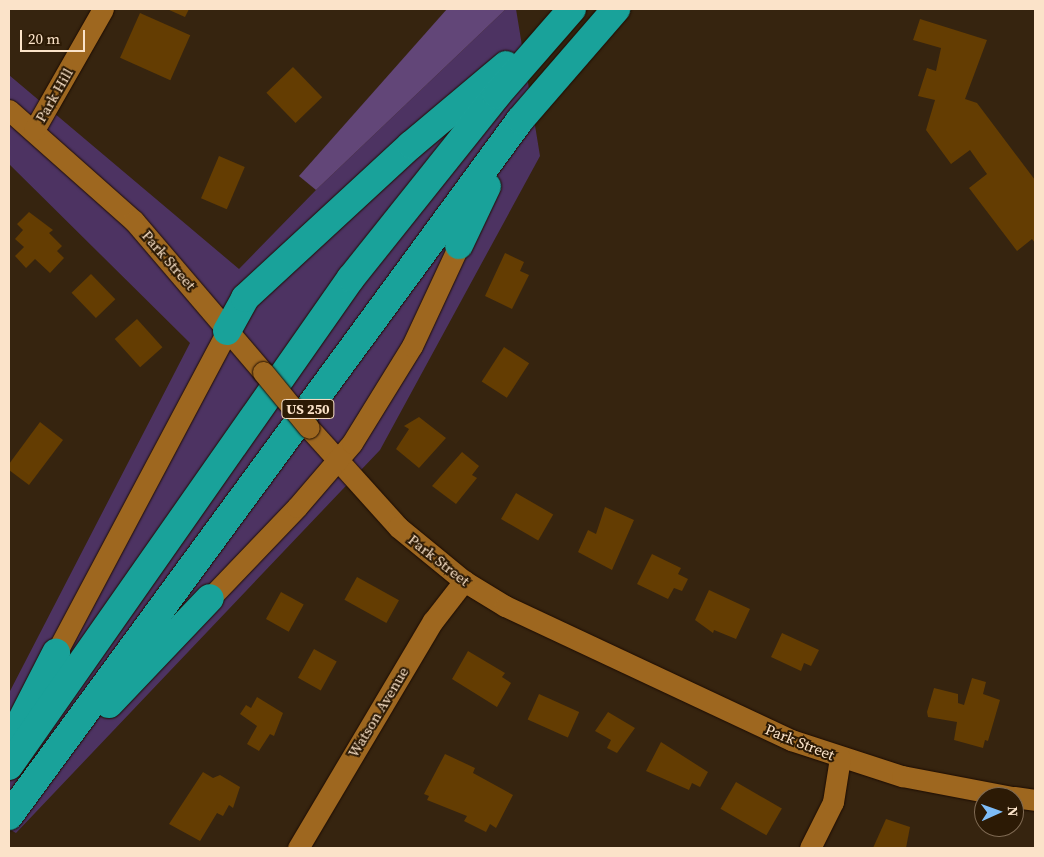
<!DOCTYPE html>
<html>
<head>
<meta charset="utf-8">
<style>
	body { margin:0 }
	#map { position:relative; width:1044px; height:857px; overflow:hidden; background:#36240f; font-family:"Source Serif 4",serif }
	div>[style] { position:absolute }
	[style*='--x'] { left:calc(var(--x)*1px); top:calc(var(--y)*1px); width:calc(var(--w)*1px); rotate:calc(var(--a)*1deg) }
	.green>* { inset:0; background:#4d3362 }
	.forest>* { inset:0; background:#624678 }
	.building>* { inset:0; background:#643d02; transform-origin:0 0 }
	.roads { filter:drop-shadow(0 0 1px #1d0c00) drop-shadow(0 0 1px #1d0c00) }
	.minor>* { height:21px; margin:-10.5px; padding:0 10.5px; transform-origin:10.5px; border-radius:10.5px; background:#9e671f }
	.highway>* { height:28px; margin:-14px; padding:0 14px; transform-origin:14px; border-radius:14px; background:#19a29a }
	.bridges { filter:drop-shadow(0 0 1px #1d0c00) drop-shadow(0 0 1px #1d0c00) }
	.minor-bridge>* { height:21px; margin:-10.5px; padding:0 10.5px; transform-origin:10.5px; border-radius:10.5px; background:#9e671f }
	span { translate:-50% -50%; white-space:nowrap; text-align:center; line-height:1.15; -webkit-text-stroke:4px #2c1a05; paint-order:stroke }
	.shield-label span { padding:1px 4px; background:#2c1a05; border:1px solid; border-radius:4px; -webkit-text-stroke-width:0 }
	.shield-label { font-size:14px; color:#fbe3c9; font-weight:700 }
	.street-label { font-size:15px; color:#fbe3c9 }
	.frame { position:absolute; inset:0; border:10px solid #fbe3c9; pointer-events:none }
	.north { position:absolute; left:974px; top:787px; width:50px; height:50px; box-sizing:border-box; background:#2c1a05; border:1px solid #7f6a53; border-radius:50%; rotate:88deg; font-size:14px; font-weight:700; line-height:20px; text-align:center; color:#fbe3c9 }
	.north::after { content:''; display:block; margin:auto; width:18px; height:22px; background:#7ebdf9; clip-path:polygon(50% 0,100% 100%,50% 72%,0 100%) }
	.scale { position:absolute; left:20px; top:30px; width:65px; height:22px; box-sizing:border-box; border:2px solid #fbe3c9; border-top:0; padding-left:6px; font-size:15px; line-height:18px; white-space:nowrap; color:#fbe3c9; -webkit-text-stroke:4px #2c1a05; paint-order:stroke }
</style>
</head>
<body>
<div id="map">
	<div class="green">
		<i style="clip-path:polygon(506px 9px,516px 9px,540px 156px,380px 450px,16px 833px,9px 829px,9px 693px,190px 343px,9px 164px,9px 75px,239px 269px,316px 190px)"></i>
	</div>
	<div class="forest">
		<i style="clip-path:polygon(447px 9px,506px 9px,316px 190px,299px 176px)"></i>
	</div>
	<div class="building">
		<i style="clip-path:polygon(167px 9px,189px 9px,185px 17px)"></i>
		<i style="left:140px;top:13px;width:55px;height:49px;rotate:24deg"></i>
		<i style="clip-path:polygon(920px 19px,987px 40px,965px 99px,977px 103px,1035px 180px,1035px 243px,1032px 239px,1017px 251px,969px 188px,987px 174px,970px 150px,951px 164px,926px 130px,935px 100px,918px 96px,927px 68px,936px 71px,941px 48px,913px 40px)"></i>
		<i style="left:293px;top:67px;width:42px;height:37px;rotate:46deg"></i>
		<i style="left:219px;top:156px;width:28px;height:46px;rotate:23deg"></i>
		<i style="clip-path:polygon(29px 212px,53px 230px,49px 233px,62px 246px,57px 251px,64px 258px,50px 273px,35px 259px,26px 268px,15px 256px,24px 247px,15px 239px,23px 230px,17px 224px)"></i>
		<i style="clip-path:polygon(505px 253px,524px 262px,520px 271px,529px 275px,512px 309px,485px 296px)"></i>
		<i style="left:91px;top:274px;width:35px;height:27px;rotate:46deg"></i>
		<i style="left:137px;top:319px;width:38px;height:30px;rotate:48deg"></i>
		<i style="left:504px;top:347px;width:30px;height:41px;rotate:33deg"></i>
		<i style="clip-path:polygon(419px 417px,446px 438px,419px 468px,396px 449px,409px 429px,404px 426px)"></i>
		<i style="clip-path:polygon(40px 422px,63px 440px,29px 485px,9px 470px,9px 464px)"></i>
		<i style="clip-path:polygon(462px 452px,479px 466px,472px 475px,477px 478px,456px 504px,432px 486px)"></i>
		<i style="left:516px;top:493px;width:43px;height:30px;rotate:30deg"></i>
		<i style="clip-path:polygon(605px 507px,634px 520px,612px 570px,578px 552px,588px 530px,596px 534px)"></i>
		<i style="clip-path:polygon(652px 554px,681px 568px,678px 574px,688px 579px,682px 591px,674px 588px,668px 599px,637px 584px)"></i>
		<i style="left:357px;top:577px;width:48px;height:26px;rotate:29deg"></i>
		<i style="clip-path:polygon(709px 590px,750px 609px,736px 639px,714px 630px,713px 633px,695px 620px)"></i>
		<i style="left:281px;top:592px;width:26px;height:31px;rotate:29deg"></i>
		<i style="clip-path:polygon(782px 633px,819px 650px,811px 666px,804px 663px,801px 671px,771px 657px)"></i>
		<i style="left:314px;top:649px;width:26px;height:33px;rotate:29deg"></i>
		<i style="clip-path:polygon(468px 651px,505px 673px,502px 677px,511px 683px,497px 707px,452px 679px)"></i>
		<i style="clip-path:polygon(972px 678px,986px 682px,983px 694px,1000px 700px,988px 741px,985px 740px,983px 748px,954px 740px,957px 722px,928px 717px,927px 712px,934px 688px,958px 694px,958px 703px,964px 705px)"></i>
		<i style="left:539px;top:694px;width:44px;height:28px;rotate:24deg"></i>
		<i style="clip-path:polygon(257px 697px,283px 713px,274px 736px,270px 734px,259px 751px,247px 744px,257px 726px,240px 714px,246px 705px,251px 708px)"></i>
		<i style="clip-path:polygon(608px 712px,635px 728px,617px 753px,607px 748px,611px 740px,595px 731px)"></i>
		<i style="clip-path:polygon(661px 742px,708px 772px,700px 787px,692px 783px,689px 790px,646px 771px)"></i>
		<i style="clip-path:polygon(445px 754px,475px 768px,473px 773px,513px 795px,496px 828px,490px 824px,486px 832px,464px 821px,467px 816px,427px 800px,429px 796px,424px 794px)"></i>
		<i style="clip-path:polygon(203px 772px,213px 778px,220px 775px,240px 787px,233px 808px,229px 805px,223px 816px,217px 813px,200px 841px,169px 824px)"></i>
		<i style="left:736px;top:782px;width:53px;height:31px;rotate:30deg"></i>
		<i style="clip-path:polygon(886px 819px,910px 827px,906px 848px,873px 848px)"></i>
	</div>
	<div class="roads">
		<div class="minor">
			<i style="--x:9;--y:110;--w:167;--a:41.6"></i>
			<i style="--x:134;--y:221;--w:199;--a:49.5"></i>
			<i style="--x:34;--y:130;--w:139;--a:-60.3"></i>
			<i style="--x:309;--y:428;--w:133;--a:48"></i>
			<i style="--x:398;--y:527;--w:85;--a:39.3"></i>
			<i style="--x:464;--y:581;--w:48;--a:31.4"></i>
			<i style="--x:505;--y:606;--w:316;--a:25.1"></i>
			<i style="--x:791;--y:740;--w:117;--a:18"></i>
			<i style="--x:902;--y:776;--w:112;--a:10.8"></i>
			<i style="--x:210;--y:598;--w:126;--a:-46.3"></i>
			<i style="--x:297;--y:507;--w:84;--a:-49.3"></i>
			<i style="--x:352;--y:443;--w:114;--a:-58.3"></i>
			<i style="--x:412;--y:346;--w:111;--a:-65"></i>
			<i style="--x:56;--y:653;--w:365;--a:-62"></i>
			<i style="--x:1014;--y:797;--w:21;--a:8"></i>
			<i style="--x:298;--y:848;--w:264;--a:-59.3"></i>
			<i style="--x:433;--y:621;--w:51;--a:-52.2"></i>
			<i style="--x:810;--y:848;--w:51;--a:-63.4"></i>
			<i style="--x:833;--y:802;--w:45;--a:-81"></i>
		</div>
		<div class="highway">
			<i style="--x:459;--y:245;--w:65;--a:-64.6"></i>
			<i style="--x:227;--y:331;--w:38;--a:-61"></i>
			<i style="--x:245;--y:298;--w:226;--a:-42.7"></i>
			<i style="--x:411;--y:145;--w:124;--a:-40.1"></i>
			<i style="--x:109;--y:704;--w:146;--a:-46.4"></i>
			<i style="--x:16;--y:731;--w:88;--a:-62.9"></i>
			<i style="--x:9;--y:766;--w:596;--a:-54.98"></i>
			<i style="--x:351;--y:278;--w:234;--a:-51.4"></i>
			<i style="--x:497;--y:95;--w:114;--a:-48.9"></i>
			<i style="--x:9;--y:816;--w:863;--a:-53.71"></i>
			<i style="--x:520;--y:120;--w:147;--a:-49.1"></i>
		</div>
	</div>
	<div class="bridges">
		<div class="minor-bridge">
			<i style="--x:263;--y:372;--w:72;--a:50.6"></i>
		</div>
	</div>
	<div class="shield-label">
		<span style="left:308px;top:409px">US 250</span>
	</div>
	<div class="street-label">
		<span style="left:54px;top:95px;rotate:-60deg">Park Hill</span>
		<span style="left:169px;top:260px;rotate:49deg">Park Street</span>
		<span style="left:439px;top:560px;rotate:38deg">Park Street</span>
		<span style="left:378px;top:712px;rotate:-59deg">Watson Avenue</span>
		<span style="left:800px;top:742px;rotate:22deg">Park Street</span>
	</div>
	<div class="frame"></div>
	<div class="north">N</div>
	<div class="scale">20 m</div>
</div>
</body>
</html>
